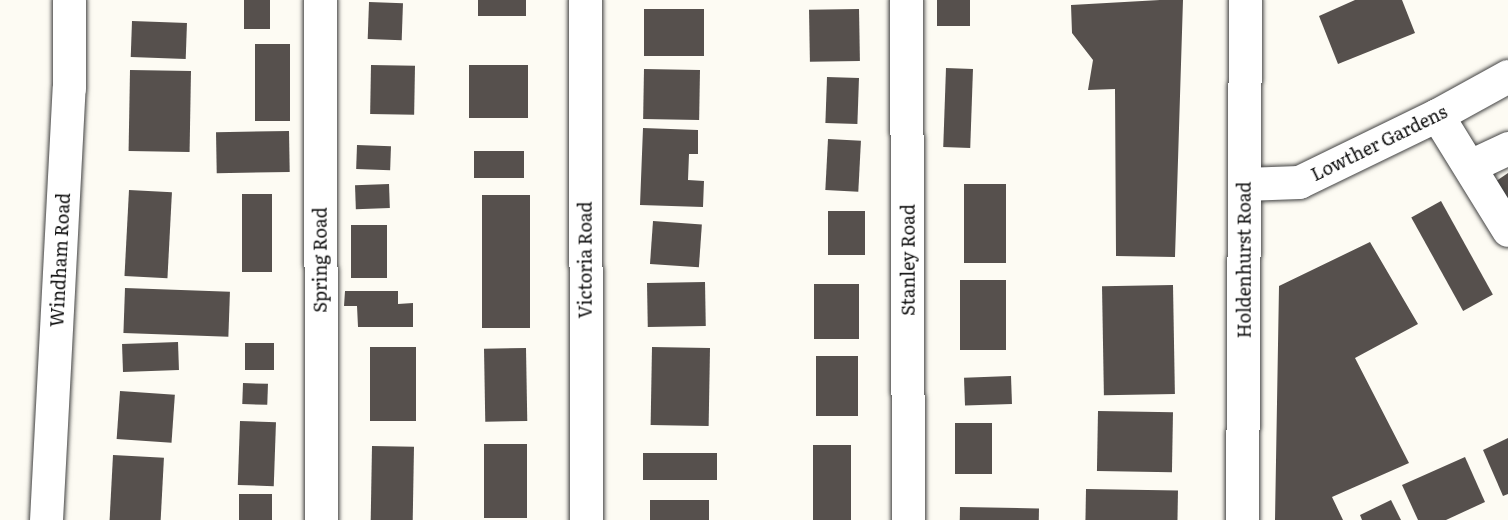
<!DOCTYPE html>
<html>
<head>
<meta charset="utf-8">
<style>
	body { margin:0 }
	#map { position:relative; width:1508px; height:520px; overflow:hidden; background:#fdfbf3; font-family:Literata,serif }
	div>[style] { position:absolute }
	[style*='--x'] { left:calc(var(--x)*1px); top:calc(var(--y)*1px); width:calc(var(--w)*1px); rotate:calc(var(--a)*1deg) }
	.building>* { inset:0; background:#56504d; transform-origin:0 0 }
	.roads { filter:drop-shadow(0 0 2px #424242) drop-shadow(0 0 2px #424242) }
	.minor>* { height:33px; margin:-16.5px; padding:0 16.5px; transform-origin:16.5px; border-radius:16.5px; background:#fff }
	span { translate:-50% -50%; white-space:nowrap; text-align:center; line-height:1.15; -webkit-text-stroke:6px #fff; paint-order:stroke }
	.street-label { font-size:18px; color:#0f0f0f }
</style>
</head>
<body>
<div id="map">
	<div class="building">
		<i style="left:244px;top:0;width:26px;height:29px"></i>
		<i style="left:478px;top:0;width:48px;height:16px"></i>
		<i style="left:937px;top:0;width:33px;height:26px"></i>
		<i style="clip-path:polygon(1160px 0,1183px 0,1175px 257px,1116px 256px,1115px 89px,1088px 90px,1093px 60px,1072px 33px,1071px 5px)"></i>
		<i style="clip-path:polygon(1402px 0,1415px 33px,1338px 64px,1319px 16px,1355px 0)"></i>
		<i style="left:369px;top:2px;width:34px;height:37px;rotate:2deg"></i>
		<i style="left:644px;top:9px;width:60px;height:47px"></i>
		<i style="left:859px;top:9px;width:52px;height:50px;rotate:89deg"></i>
		<i style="left:132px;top:21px;width:55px;height:36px;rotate:2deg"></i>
		<i style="left:255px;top:44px;width:35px;height:77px"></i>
		<i style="left:371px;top:65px;width:44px;height:49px;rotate:1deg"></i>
		<i style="left:469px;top:65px;width:59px;height:53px"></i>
		<i style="left:946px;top:68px;width:27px;height:79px;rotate:2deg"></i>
		<i style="left:644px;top:69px;width:56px;height:50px;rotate:1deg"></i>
		<i style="left:130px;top:70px;width:61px;height:81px;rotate:1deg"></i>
		<i style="left:827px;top:77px;width:32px;height:46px;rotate:2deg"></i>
		<i style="clip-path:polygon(643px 128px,698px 130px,698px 154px,689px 154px,688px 180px,704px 181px,703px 207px,640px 205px)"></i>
		<i style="left:289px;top:131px;width:41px;height:73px;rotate:89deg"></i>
		<i style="left:828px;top:139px;width:33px;height:51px;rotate:3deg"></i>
		<i style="left:357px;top:145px;width:34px;height:24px;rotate:2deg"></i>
		<i style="left:474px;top:151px;width:50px;height:27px"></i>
		<i style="clip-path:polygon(1508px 173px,1508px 215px,1489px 186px)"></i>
		<i style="left:389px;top:184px;width:24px;height:34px;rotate:88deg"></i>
		<i style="left:964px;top:184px;width:42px;height:79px"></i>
		<i style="left:129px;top:190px;width:43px;height:86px;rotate:3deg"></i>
		<i style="left:242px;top:194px;width:30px;height:78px"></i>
		<i style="left:482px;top:195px;width:48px;height:133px"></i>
		<i style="left:1441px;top:201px;width:107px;height:34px;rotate:61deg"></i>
		<i style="left:828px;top:211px;width:37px;height:44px"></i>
		<i style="left:653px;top:221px;width:49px;height:43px;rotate:4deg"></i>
		<i style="left:351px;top:225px;width:36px;height:53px"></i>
		<i style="clip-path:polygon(1370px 242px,1418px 324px,1355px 358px,1409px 463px,1332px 497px,1343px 520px,1275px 520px,1279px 286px)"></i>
		<i style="left:960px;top:280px;width:46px;height:70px"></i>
		<i style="left:705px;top:282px;width:44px;height:58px;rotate:89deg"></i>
		<i style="left:814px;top:284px;width:45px;height:55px"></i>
		<i style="left:1173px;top:285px;width:109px;height:71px;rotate:89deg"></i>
		<i style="left:125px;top:288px;width:105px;height:45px;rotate:2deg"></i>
		<i style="clip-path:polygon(345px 291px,398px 291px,398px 304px,413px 303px,413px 327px,358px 327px,357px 306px,344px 306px)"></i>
		<i style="left:178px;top:342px;width:28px;height:56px;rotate:88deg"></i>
		<i style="left:245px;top:343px;width:29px;height:27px"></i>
		<i style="left:370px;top:347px;width:46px;height:74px"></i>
		<i style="left:652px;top:347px;width:58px;height:78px;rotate:1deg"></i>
		<i style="left:526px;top:348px;width:73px;height:42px;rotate:89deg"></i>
		<i style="left:816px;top:356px;width:42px;height:60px"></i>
		<i style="left:1011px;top:376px;width:28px;height:47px;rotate:88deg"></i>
		<i style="left:243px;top:383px;width:25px;height:21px;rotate:2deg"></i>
		<i style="left:120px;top:391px;width:55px;height:48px;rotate:4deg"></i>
		<i style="left:1098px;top:411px;width:75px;height:60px;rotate:1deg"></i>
		<i style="left:240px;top:421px;width:36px;height:64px;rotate:2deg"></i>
		<i style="left:955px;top:423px;width:37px;height:51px"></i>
		<i style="clip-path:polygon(1508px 438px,1508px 494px,1503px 496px,1483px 450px)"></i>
		<i style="left:484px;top:444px;width:43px;height:74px"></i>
		<i style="left:813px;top:445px;width:38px;height:75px"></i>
		<i style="left:372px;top:446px;width:42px;height:74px;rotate:1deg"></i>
		<i style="left:717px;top:453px;width:27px;height:74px;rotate:90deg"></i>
		<i style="left:113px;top:455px;width:51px;height:65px;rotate:3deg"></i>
		<i style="clip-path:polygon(1465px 457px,1485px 502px,1446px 520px,1418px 520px,1402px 485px)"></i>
		<i style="left:1086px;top:489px;width:92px;height:31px;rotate:1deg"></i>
		<i style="left:239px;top:494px;width:33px;height:26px"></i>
		<i style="left:709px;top:500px;width:20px;height:59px;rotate:90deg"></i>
		<i style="clip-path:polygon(1391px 500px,1401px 520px,1362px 520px,1360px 515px)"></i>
		<i style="left:960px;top:507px;width:79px;height:13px;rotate:1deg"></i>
	</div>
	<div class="roads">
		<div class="minor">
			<i style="--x:320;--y:0;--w:520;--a:89.89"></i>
			<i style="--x:585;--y:0;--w:520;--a:89.89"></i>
			<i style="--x:906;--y:0;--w:520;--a:89.78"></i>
			<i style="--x:1437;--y:115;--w:135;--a:58.3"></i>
			<i style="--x:1470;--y:166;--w:42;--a:-25.3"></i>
			<i style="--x:1244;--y:184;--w:55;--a:-2.1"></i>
			<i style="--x:1299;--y:182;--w:153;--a:-25.9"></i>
			<i style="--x:1437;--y:115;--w:81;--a:-28.8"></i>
			<i style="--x:46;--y:520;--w:433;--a:-87"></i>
			<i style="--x:69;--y:88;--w:88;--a:-90"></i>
			<i style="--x:1242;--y:520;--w:520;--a:-89.67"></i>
		</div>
	</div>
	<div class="street-label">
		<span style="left:1379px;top:143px;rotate:-26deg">Lowther Gardens</span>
		<span style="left:60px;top:260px;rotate:-87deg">Windham Road</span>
		<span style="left:320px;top:260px;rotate:-90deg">Spring Road</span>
		<span style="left:585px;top:260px;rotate:-90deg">Victoria Road</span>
		<span style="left:908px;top:260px;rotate:-90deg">Stanley Road</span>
		<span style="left:1244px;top:260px;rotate:-90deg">Holdenhurst Road</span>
	</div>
</div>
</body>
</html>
